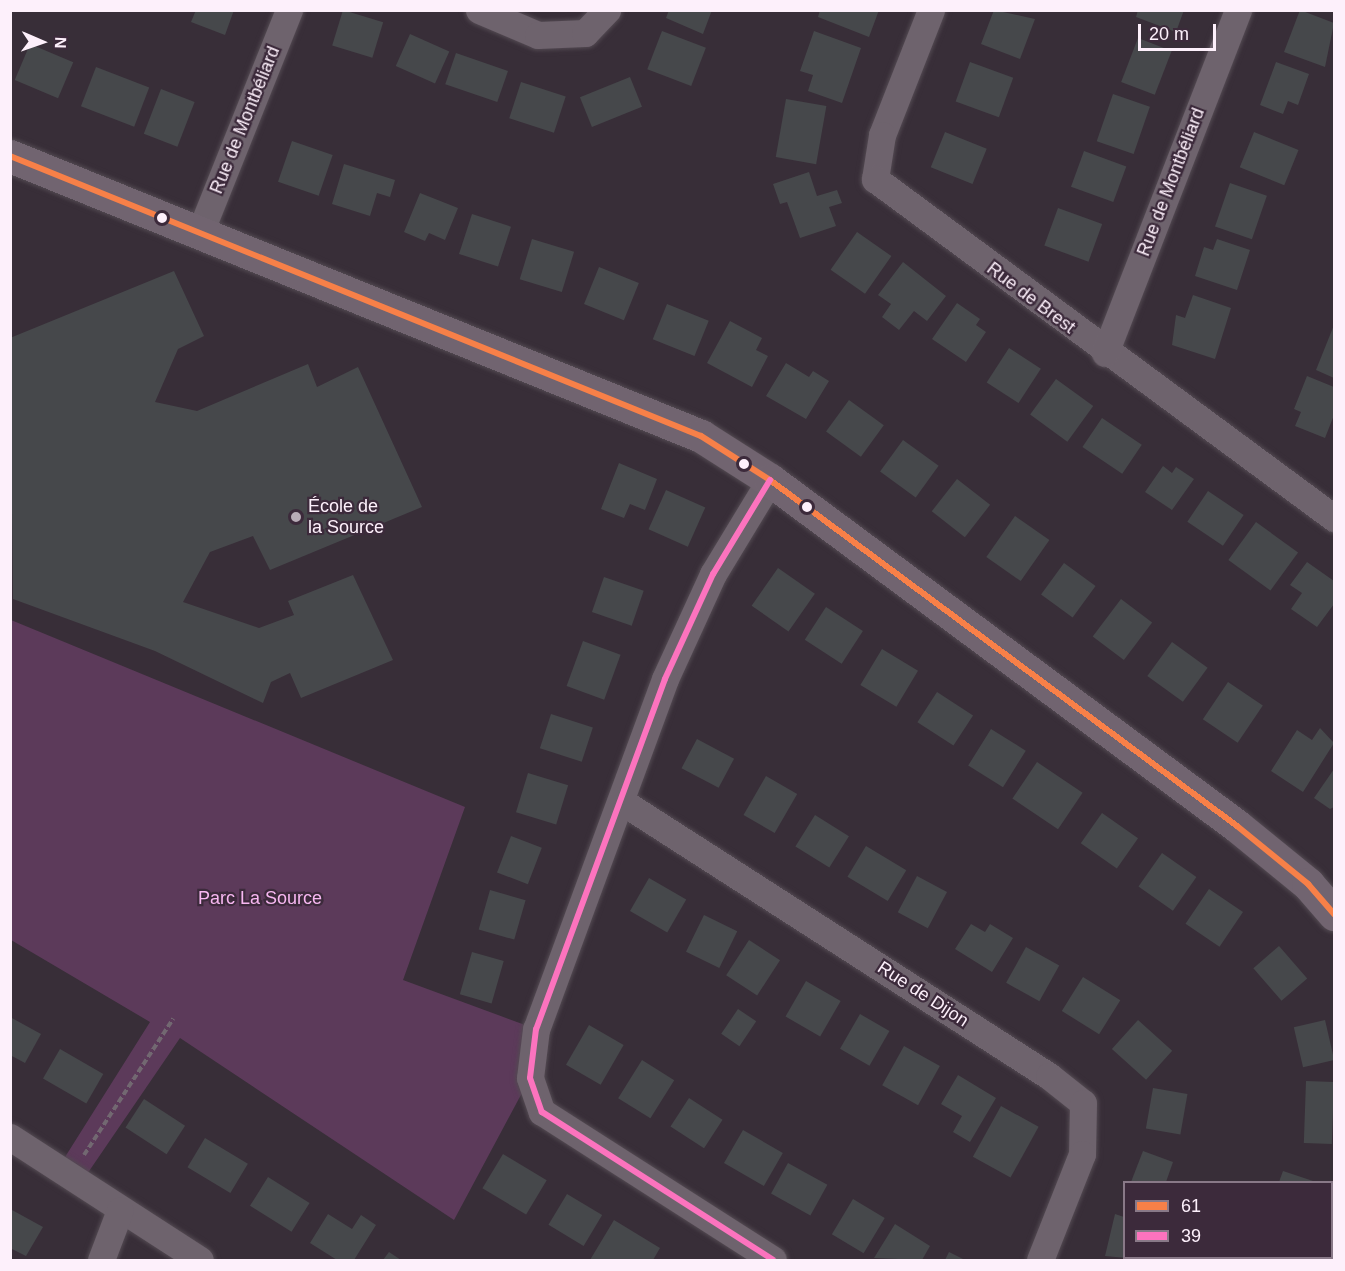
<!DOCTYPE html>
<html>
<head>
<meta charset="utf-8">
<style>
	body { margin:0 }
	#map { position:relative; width:1345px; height:1271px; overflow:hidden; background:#382e38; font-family:Arial,sans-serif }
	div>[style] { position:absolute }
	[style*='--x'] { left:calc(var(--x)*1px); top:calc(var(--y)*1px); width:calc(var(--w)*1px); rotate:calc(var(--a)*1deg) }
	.green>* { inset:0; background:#5c3a5a }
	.building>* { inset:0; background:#46484b; transform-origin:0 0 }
	.path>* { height:4px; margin-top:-2px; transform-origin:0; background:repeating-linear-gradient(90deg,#726871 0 6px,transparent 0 9px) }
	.roads { filter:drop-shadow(0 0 2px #534a52) drop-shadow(0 0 2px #534a52) }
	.street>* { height:27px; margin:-13.5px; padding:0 13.5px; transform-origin:13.5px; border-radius:13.5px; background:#6e636d }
	.secondary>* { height:33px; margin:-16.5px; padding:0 16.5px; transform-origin:16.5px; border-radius:16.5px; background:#716470 }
	.bus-1>* { height:6px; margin:-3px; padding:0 3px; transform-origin:3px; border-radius:3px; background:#f78048 }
	.bus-2>* { height:6px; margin:-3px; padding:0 3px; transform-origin:3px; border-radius:3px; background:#fc73be }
	.dots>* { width:16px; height:16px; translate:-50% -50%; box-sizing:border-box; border:3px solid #3c2a3b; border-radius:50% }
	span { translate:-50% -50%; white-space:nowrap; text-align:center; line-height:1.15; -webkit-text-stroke:4.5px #3c2a3b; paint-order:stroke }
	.street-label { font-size:18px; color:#fdf0fb }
	.poi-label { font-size:18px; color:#fdf0fb }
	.left { translate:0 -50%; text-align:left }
	.park-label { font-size:18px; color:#f7b7f1 }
	.frame { position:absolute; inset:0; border:12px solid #fdf0fb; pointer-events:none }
	.legend { position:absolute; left:1123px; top:1181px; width:210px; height:78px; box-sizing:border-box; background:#3c2a3b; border:2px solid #897988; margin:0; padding:8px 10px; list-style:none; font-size:18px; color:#fdf0fb }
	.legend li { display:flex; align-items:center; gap:12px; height:30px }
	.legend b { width:30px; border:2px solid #897988 }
	.north { position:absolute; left:12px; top:12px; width:60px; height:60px; -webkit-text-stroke:4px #3c2a3b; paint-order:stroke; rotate:92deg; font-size:16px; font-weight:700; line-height:24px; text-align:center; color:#fdf0fb }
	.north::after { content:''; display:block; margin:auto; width:21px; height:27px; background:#fdf0fb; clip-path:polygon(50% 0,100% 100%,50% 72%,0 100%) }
	.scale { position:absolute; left:1138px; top:24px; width:78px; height:27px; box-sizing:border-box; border:3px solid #fdf0fb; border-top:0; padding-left:8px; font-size:18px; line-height:21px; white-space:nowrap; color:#fdf0fb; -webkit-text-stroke:4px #3c2a3b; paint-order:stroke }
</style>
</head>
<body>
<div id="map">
	<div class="green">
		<i style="clip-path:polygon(11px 620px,465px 807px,403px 980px,536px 1029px,530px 1078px,454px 1220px,180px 1038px,83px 1180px,60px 1165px,150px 1022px,11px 940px)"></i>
	</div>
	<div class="building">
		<i style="clip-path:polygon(196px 10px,234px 10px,225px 35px,191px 22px)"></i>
		<i style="left:343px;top:10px;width:42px;height:37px;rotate:17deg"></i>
		<i style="clip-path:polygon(669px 10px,712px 10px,703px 34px,666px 18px)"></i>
		<i style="clip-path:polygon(820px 10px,879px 10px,869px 37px,818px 17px)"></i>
		<i style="clip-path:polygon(994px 10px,1035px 19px,1020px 59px,981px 44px)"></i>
		<i style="clip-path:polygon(1138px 10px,1184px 10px,1176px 32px,1136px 17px)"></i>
		<i style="clip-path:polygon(1300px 10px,1334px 23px,1325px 67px,1284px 52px)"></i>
		<i style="left:662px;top:31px;width:47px;height:41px;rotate:21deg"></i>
		<i style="clip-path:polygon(814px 31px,861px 48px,842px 103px,808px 91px,813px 75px,800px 71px)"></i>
		<i style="left:410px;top:34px;width:43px;height:35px;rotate:24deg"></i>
		<i style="left:1138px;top:38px;width:36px;height:47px;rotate:21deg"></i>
		<i style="left:30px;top:44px;width:47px;height:39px;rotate:23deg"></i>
		<i style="left:456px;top:53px;width:55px;height:33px;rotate:19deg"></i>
		<i style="left:970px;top:62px;width:46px;height:42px;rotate:20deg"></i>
		<i style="clip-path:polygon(1276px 62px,1309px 74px,1298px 105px,1288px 101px,1283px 114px,1260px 105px)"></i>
		<i style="left:96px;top:67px;width:57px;height:42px;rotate:21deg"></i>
		<i style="left:630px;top:77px;width:32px;height:54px;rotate:68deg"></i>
		<i style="left:521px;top:82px;width:47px;height:38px;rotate:18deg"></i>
		<i style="left:161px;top:89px;width:36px;height:48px;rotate:21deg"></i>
		<i style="left:1113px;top:94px;width:39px;height:50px;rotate:19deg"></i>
		<i style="left:786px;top:99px;width:41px;height:59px;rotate:10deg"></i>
		<i style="left:945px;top:132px;width:45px;height:38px;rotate:22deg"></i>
		<i style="left:1254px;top:132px;width:48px;height:38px;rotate:22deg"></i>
		<i style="left:292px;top:141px;width:43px;height:43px;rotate:19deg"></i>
		<i style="left:1084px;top:151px;width:45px;height:38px;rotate:20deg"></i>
		<i style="clip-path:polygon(344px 164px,395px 180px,390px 197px,377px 193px,370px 216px,332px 204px)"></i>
		<i style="clip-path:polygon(809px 172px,817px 196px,837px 190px,842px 203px,829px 207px,836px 226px,800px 238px,787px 202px,780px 204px,773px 184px)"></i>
		<i style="left:1230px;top:183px;width:39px;height:46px;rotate:19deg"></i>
		<i style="clip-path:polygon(420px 193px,458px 208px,445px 240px,429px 233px,425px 241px,404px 232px)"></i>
		<i style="left:1058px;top:208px;width:47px;height:40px;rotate:20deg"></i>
		<i style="left:472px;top:214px;width:41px;height:42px;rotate:18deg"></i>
		<i style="left:857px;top:232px;width:42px;height:46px;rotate:35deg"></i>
		<i style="left:532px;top:239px;width:44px;height:42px;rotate:17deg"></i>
		<i style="clip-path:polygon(1217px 239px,1250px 250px,1237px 290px,1195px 276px,1204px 247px,1213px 250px)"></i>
		<i style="clip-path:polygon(903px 262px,946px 296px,927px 321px,914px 311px,899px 330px,882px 317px,891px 304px,878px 295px)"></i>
		<i style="left:599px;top:267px;width:43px;height:40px;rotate:22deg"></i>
		<i style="clip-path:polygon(174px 271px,204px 336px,178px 349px,155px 402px,197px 411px,308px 364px,317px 387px,358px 367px,422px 507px,270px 570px,253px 536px,210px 552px,183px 602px,259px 628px,294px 615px,288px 601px,353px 575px,393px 660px,301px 698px,290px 673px,271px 682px,263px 703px,155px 651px,13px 599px,10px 338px)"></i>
		<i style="clip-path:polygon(1193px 295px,1231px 308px,1215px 359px,1172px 345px,1176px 315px,1185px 318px)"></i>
		<i style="clip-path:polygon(957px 303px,980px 319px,976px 325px,986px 332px,966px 362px,932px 339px)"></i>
		<i style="left:667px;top:304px;width:45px;height:38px;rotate:22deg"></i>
		<i style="clip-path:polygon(730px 321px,762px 338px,756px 350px,768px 356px,752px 387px,707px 363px)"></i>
		<i style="clip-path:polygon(1334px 325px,1334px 378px,1316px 370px)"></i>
		<i style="left:1009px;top:348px;width:38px;height:41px;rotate:33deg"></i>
		<i style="clip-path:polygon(786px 363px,809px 377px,813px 371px,829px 381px,806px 419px,766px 396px)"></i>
		<i style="clip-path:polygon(1307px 376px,1334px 387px,1334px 415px,1325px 438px,1295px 426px,1301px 412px,1294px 409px)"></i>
		<i style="left:1056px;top:379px;width:46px;height:44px;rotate:36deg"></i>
		<i style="left:849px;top:400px;width:43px;height:39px;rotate:36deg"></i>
		<i style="left:1102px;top:418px;width:48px;height:35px;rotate:34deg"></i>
		<i style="left:903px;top:440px;width:44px;height:39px;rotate:36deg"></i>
		<i style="clip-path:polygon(619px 463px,657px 479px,645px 510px,630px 504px,624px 518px,601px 509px)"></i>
		<i style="clip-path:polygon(1163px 466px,1172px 473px,1176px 467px,1194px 479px,1172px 510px,1145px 492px)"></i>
		<i style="left:957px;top:479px;width:42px;height:41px;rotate:38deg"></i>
		<i style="left:666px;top:490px;width:43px;height:43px;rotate:24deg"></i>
		<i style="left:1208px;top:491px;width:43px;height:37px;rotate:34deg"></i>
		<i style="left:1015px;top:516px;width:42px;height:50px;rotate:35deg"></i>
		<i style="left:1256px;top:522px;width:52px;height:47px;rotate:36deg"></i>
		<i style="clip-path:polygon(1307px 562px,1334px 581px,1334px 604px,1317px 627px,1291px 609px,1302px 593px,1290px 585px)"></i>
		<i style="left:1064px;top:563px;width:39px;height:39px;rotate:36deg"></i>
		<i style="left:778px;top:568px;width:45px;height:46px;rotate:35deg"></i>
		<i style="left:604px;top:577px;width:42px;height:37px;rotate:19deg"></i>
		<i style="left:1121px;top:599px;width:39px;height:47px;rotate:37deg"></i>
		<i style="left:826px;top:607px;width:44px;height:39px;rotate:33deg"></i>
		<i style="left:583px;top:641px;width:40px;height:48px;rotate:20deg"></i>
		<i style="left:1172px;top:642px;width:44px;height:42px;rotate:36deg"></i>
		<i style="left:882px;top:649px;width:42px;height:42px;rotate:31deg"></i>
		<i style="left:1228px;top:682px;width:42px;height:45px;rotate:34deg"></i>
		<i style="left:937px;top:692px;width:43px;height:36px;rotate:33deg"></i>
		<i style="left:551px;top:714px;width:44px;height:36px;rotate:18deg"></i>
		<i style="clip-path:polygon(1320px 728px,1334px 743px,1303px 792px,1271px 771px,1297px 730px,1312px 740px)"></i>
		<i style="left:991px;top:729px;width:41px;height:43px;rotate:32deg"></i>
		<i style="left:697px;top:739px;width:42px;height:33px;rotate:28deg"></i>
		<i style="left:1037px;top:762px;width:55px;height:44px;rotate:34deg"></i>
		<i style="clip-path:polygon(1334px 769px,1334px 807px,1330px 809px,1314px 798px)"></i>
		<i style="left:528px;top:773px;width:42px;height:41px;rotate:17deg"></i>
		<i style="left:766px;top:776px;width:36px;height:45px;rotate:30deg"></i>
		<i style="left:1102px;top:813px;width:44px;height:37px;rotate:35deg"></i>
		<i style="left:815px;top:815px;width:40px;height:37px;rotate:32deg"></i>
		<i style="left:511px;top:836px;width:33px;height:39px;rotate:21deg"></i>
		<i style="left:866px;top:846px;width:47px;height:36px;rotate:31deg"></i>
		<i style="left:1162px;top:853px;width:42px;height:41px;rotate:35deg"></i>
		<i style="left:917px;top:876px;width:34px;height:41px;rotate:28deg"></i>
		<i style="left:649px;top:878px;width:43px;height:38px;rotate:30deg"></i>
		<i style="left:1209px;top:889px;width:41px;height:42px;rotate:34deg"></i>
		<i style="left:490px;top:890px;width:37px;height:41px;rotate:16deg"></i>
		<i style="left:704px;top:915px;width:37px;height:41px;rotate:26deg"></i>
		<i style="clip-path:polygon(971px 924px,985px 932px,990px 924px,1013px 938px,992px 972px,955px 949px)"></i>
		<i style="left:749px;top:940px;width:37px;height:42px;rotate:33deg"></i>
		<i style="left:1279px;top:946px;width:43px;height:34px;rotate:49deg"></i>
		<i style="left:1026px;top:947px;width:38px;height:41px;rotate:29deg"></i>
		<i style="left:472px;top:952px;width:33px;height:44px;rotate:16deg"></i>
		<i style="left:1083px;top:977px;width:44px;height:40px;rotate:32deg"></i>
		<i style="left:806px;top:981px;width:40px;height:41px;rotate:30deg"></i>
		<i style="left:738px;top:1009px;width:22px;height:30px;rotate:34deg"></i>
		<i style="left:860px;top:1014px;width:34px;height:40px;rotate:30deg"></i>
		<i style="clip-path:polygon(10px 1017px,41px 1034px,25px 1063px,10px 1055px)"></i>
		<i style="left:1138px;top:1020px;width:46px;height:39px;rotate:42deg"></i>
		<i style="left:1325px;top:1020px;width:41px;height:32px;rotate:77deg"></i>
		<i style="left:589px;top:1025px;width:40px;height:46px;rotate:30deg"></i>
		<i style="left:904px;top:1046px;width:41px;height:45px;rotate:29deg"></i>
		<i style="left:60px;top:1049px;width:50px;height:34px;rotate:30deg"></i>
		<i style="left:642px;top:1060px;width:38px;height:45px;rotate:32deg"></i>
		<i style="clip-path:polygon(958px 1075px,996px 1098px,970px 1142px,953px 1132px,962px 1116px,941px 1104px)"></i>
		<i style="left:1306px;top:1081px;width:28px;height:62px;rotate:2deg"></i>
		<i style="left:1153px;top:1088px;width:35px;height:41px;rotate:10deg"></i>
		<i style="left:689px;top:1098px;width:40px;height:34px;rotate:33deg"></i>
		<i style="left:144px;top:1099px;width:49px;height:34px;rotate:33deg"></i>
		<i style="left:1001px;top:1106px;width:43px;height:58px;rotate:29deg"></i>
		<i style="left:743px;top:1130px;width:46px;height:38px;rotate:30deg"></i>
		<i style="left:205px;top:1138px;width:50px;height:34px;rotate:31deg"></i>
		<i style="clip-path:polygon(1143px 1151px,1173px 1162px,1166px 1182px,1131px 1182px)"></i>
		<i style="left:503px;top:1154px;width:51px;height:40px;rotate:31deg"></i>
		<i style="left:788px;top:1163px;width:45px;height:35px;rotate:29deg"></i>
		<i style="clip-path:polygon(1283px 1171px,1316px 1182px,1279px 1182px)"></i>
		<i style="left:268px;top:1177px;width:49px;height:34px;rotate:32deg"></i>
		<i style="left:567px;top:1194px;width:41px;height:36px;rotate:31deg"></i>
		<i style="left:853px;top:1199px;width:37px;height:41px;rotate:31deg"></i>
		<i style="clip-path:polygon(12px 1210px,43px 1227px,26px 1256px,10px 1248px)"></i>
		<i style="clip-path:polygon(328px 1214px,352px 1229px,361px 1215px,376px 1225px,354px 1260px,337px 1260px,310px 1243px)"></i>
		<i style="clip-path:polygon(1115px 1214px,1124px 1217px,1124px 1258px,1148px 1260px,1105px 1256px)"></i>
		<i style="clip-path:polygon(614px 1220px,660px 1248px,653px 1260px,590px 1260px)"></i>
		<i style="clip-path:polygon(895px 1224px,930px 1246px,922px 1260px,874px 1258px)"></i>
		<i style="clip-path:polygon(389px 1252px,401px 1260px,383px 1260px)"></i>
		<i style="clip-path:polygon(949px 1252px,965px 1260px,945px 1260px)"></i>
		<i style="clip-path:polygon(1247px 1258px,1301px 1258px,1300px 1260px)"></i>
	</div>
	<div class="path">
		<i style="--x:84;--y:1155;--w:163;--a:-56.8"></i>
	</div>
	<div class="roads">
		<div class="street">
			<i style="--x:479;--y:10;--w:64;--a:23"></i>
			<i style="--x:538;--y:35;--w:47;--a:-2.4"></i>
			<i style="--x:585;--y:33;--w:32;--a:-46"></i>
			<i style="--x:931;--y:10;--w:134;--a:111.4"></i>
			<i style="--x:882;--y:135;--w:45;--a:99"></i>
			<i style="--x:875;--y:179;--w:571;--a:36.45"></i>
			<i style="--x:201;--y:230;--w:237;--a:-68.2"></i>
			<i style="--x:1105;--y:353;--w:368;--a:-68.8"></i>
			<i style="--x:770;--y:480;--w:110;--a:121.2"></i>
			<i style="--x:713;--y:574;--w:115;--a:114.6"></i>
			<i style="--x:665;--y:679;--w:373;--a:110.2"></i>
			<i style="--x:536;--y:1029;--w:49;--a:97"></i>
			<i style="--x:530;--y:1078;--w:36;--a:71"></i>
			<i style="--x:542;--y:1112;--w:274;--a:32.6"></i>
			<i style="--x:621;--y:801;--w:509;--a:32.72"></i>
			<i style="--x:1049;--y:1076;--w:43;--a:38.5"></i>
			<i style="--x:1083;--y:1103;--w:51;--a:91.1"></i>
			<i style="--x:1082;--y:1154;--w:114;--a:111.6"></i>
			<i style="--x:10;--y:1137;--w:226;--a:32.9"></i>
			<i style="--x:101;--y:1260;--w:53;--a:-69.2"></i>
		</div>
		<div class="secondary">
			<i style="--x:10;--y:156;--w:746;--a:22.06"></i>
			<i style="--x:701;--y:436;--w:82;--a:32.5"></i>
			<i style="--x:770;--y:480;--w:581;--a:36.53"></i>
			<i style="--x:1237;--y:826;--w:92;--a:39.2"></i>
			<i style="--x:1308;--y:884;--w:40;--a:49"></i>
		</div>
	</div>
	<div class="bus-1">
		<i style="--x:10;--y:156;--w:746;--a:22.06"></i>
		<i style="--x:701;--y:436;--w:82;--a:32.5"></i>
		<i style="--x:770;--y:480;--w:581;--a:36.53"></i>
		<i style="--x:1237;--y:826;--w:92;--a:39.2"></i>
		<i style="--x:1308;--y:884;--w:40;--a:49"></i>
	</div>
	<div class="bus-2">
		<i style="--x:770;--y:480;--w:110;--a:121.2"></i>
		<i style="--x:713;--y:574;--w:115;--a:114.6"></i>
		<i style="--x:665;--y:679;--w:373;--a:110.2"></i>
		<i style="--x:536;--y:1029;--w:49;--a:97"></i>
		<i style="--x:530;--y:1078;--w:36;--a:71"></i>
		<i style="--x:542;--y:1112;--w:274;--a:32.6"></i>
	</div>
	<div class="dots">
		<i style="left:162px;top:218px;background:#fdf0fb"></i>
		<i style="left:744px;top:464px;background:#fdf0fb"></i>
		<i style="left:807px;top:507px;background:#fdf0fb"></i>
		<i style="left:296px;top:517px;background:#b8acb7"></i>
	</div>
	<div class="street-label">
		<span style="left:245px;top:120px;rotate:-68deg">Rue de Montbéliard</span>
		<span style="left:1171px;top:182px;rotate:-69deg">Rue de Montbéliard</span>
		<span style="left:1031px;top:298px;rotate:37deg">Rue de Brest</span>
		<span style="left:923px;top:994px;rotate:33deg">Rue de Dijon</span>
	</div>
	<div class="poi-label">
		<span class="left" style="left:308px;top:517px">École de<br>la Source</span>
	</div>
	<div class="park-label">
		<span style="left:260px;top:898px">Parc La Source</span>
	</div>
	<div class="frame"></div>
	<ul class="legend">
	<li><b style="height:8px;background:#f78048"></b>61</li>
	<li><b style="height:8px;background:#fc73be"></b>39</li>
	</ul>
	<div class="north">N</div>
	<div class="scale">20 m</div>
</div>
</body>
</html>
